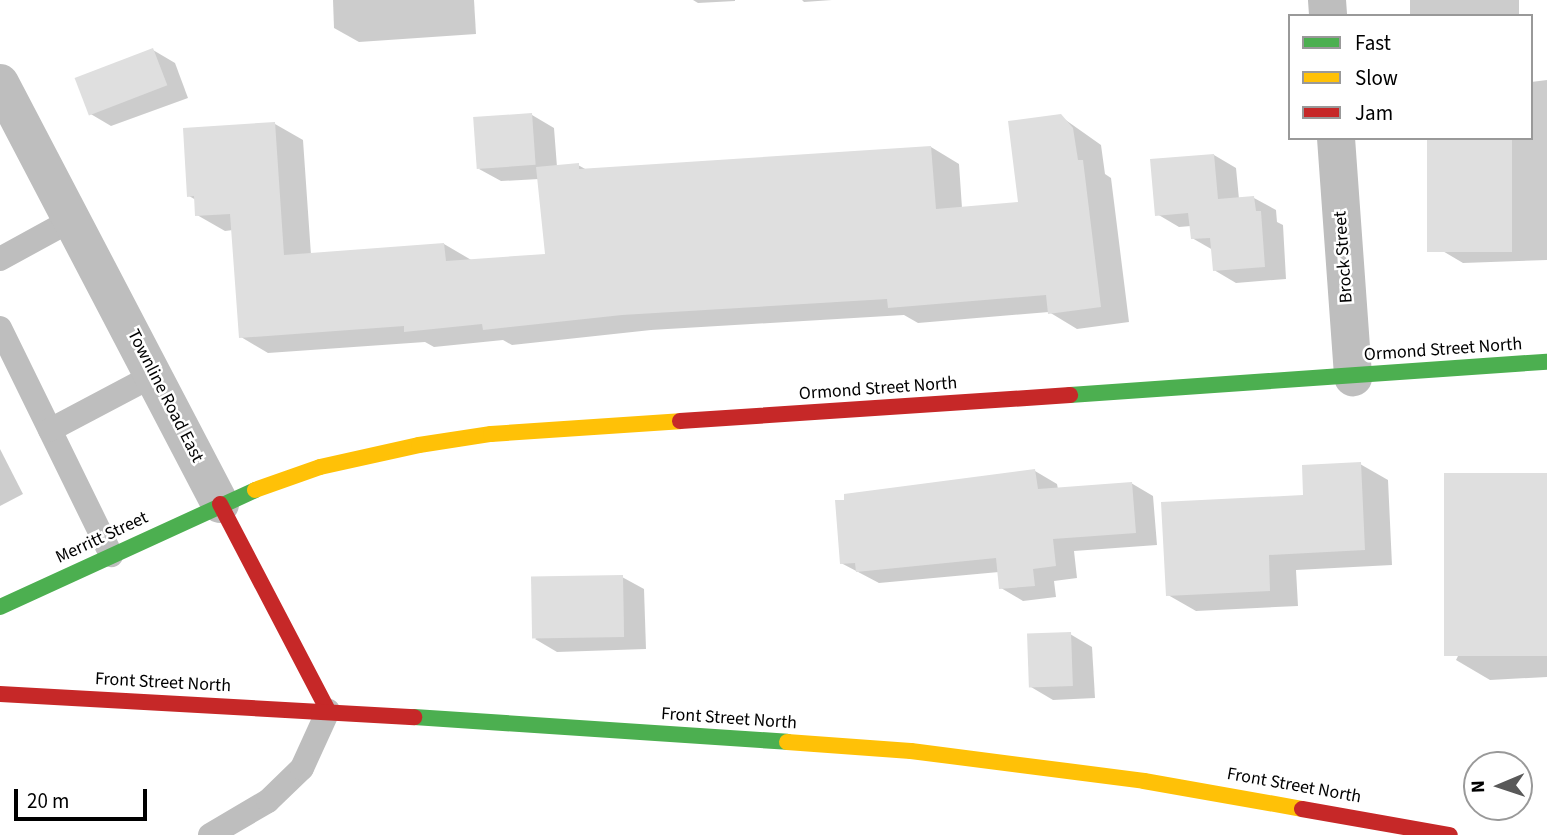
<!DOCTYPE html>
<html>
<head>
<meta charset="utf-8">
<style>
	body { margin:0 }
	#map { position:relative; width:1547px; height:835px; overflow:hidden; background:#fff; font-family:"Source Sans 3",sans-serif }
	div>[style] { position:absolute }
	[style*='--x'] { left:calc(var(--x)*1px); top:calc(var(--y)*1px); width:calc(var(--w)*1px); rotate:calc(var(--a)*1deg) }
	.shadow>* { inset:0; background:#0003; transform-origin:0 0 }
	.building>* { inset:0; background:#dfdfdf; transform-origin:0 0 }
	.lane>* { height:24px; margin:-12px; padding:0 12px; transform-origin:12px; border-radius:12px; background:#bebebe }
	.street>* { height:38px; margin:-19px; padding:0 19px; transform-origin:19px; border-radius:19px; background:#bebebe }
	.fast>* { height:16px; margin:-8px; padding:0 8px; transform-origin:8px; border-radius:8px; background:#4caf50 }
	.slow>* { height:16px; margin:-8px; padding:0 8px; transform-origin:8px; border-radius:8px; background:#ffc107 }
	.jam>* { height:16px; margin:-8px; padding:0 8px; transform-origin:8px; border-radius:8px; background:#c62828 }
	span { translate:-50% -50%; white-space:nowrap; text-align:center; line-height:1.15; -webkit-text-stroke:5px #fff; paint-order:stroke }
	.street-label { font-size:18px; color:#000 }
	.legend { position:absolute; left:1288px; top:14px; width:245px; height:126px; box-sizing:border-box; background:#fff; border:2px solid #999; margin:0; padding:9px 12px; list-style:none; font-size:21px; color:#000 }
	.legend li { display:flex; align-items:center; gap:14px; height:35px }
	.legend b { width:35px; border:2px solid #999 }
	.north { position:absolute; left:1463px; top:751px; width:70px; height:70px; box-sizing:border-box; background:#fff; border:2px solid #999; border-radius:50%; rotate:268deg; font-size:19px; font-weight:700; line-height:28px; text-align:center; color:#000 }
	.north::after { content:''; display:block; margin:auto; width:24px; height:32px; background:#595959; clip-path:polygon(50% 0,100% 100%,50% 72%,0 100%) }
	.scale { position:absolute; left:14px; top:789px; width:133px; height:32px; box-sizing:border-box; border:4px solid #000; border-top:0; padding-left:9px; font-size:21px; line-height:24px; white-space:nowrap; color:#000; -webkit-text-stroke:5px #fff; paint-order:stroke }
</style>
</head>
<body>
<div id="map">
	<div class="shadow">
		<i style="clip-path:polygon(333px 0,474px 0,476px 34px,359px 42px,334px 28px)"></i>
		<i style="clip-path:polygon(693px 0,735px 0,735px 1px,698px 3px)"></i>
		<i style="clip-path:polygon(802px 0,832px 0,804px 2px)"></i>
		<i style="left:1410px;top:0;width:109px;height:16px"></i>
		<i style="clip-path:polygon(153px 50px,175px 63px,188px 98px,111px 126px,89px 113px)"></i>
		<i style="clip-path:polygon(1547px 80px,1547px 260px,1463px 263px,1441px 250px,1430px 138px,1531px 138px,1531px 82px)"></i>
		<i style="clip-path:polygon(532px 115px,554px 128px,557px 167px,578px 165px,587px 170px,931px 147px,959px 164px,962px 208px,1020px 204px,1060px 116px,1101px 145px,1105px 174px,1111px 178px,1129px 322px,1077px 329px,1049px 312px,918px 323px,904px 315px,651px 330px,512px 345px,503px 340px,434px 347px,425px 342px,268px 353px,241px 337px,233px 230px,225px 231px,197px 215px,196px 200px,189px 196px,275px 124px,303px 140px,311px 255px,444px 244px,473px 261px,547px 256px,539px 179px,501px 181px,479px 169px)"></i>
		<i style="clip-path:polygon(1214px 155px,1236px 168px,1239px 199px,1254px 198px,1276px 210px,1277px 222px,1283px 225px,1286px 279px,1236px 283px,1214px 270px,1213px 250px,1192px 238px,1191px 226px,1179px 227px,1157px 214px)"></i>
		<i style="clip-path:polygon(0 449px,23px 494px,0 506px)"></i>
		<i style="clip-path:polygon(1360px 464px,1388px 480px,1392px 565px,1296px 570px,1298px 606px,1196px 611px,1168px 595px,1305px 497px)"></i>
		<i style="clip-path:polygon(1035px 471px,1057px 484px,1058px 489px,1131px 483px,1153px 496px,1157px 545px,1074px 551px,1077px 578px,1054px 581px,1056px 597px,1023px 601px,1001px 588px,999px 572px,879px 583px,841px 563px)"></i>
		<i style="clip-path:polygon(1547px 474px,1547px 677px,1490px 680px,1456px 660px)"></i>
		<i style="clip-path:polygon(622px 577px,644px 589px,646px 649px,557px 652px,535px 639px)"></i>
		<i style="clip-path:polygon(1070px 634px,1092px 647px,1095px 698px,1053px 700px,1031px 687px)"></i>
	</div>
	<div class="building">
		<i style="left:153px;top:48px;width:40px;height:84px;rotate:69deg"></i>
		<i style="left:532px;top:113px;width:52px;height:59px;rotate:86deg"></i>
		<i style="clip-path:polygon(1061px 114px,1073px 128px,1078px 160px,1083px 160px,1101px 307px,1048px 314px,1046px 295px,888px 308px,887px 299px,622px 315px,483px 330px,482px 324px,404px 332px,404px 326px,239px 338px,230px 214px,195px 216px,194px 196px,187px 197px,183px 128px,275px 122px,284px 255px,444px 243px,446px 261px,545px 254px,536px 167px,579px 163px,579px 169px,931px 146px,936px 209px,1018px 202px,1008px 121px)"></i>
		<i style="left:1427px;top:138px;width:85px;height:114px"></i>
		<i style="clip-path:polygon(1214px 154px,1218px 199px,1254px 196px,1256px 211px,1261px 211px,1265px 267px,1213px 271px,1210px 238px,1191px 239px,1188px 213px,1155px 216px,1150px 159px)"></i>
		<i style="clip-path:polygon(1361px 462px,1365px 550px,1269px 555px,1270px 591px,1166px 596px,1161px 502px,1303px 495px,1302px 465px)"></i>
		<i style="clip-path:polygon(1035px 469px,1038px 489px,1132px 482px,1136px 533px,1053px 539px,1056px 566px,1033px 569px,1035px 586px,999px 589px,996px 558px,856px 572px,855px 563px,840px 564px,835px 500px,844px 500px,844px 494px)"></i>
		<i style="left:1547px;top:473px;width:183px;height:103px;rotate:90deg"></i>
		<i style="left:623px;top:575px;width:62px;height:92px;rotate:89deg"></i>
		<i style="left:1071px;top:632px;width:54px;height:44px;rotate:88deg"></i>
	</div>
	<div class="lane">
		<i style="--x:0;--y:259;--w:83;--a:-28.7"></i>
		<i style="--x:0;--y:328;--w:253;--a:63.9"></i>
		<i style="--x:50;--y:430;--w:118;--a:-27.9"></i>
		<i style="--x:210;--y:835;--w:67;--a:-30.4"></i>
		<i style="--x:268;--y:801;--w:47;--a:-44.1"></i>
		<i style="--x:302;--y:768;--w:63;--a:-65.5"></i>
	</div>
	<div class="street">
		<i style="--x:1327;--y:0;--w:16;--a:86"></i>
		<i style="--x:0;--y:83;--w:475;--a:62.4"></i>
		<i style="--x:1336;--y:138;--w:240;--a:85.9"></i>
	</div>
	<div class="fast">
		<i style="--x:1070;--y:395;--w:478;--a:-4"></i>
		<i style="--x:0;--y:607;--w:281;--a:-24.6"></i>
		<i style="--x:414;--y:717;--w:374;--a:3.8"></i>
	</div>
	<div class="slow">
		<i style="--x:255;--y:490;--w:69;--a:-19.5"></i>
		<i style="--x:320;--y:467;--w:101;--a:-12.5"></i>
		<i style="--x:419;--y:445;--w:73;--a:-8.7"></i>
		<i style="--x:491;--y:434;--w:189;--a:-3.9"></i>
		<i style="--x:787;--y:742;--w:124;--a:4.2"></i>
		<i style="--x:911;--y:751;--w:235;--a:7.3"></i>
		<i style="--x:1144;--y:781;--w:160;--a:10"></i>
	</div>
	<div class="jam">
		<i style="--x:680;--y:421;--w:391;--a:-3.8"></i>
		<i style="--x:220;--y:504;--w:233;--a:62.4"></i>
		<i style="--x:0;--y:694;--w:415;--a:3.2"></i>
		<i style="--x:1302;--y:809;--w:150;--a:10"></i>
	</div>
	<div class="street-label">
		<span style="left:1344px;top:257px;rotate:-94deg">Brock Street</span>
		<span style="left:1443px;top:350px;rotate:-4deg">Ormond Street North</span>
		<span style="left:878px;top:389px;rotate:-4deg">Ormond Street North</span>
		<span style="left:165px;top:396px;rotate:63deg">Townline Road East</span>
		<span style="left:102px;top:538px;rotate:-25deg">Merritt Street</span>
		<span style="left:163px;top:683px;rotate:3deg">Front Street North</span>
		<span style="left:729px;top:719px;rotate:4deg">Front Street North</span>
		<span style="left:1294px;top:786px;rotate:10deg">Front Street North</span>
	</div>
	<ul class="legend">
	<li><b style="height:9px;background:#4caf50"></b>Fast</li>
	<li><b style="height:9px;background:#ffc107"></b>Slow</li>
	<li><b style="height:9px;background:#c62828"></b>Jam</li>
	</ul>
	<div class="north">N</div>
	<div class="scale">20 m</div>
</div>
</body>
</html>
